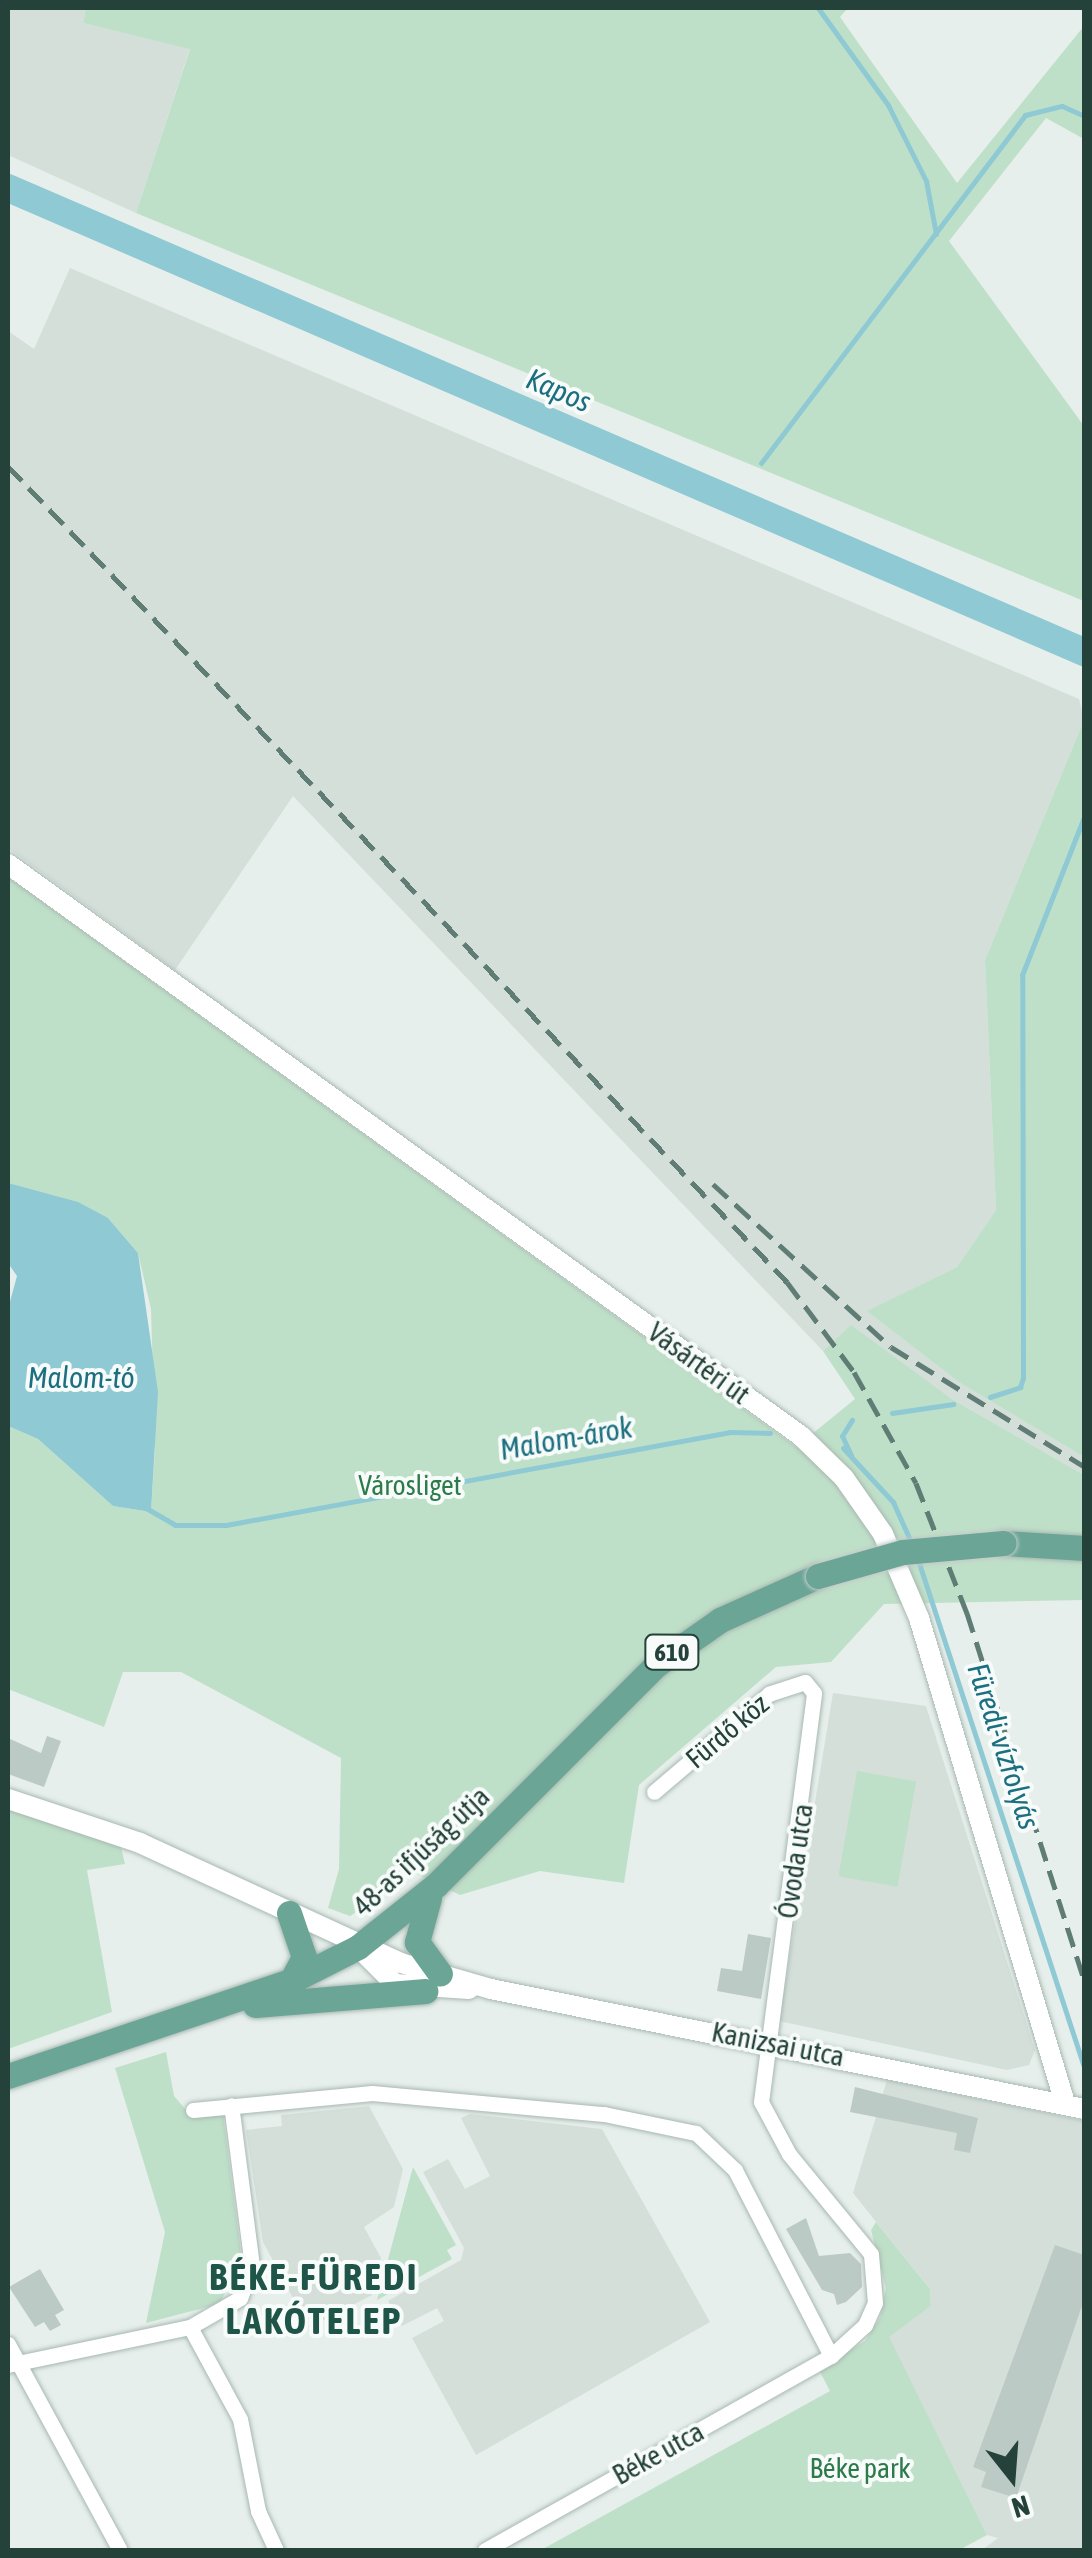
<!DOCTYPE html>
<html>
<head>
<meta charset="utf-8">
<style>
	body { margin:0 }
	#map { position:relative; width:1092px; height:2558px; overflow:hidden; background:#e6efeb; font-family:"Asap Condensed",sans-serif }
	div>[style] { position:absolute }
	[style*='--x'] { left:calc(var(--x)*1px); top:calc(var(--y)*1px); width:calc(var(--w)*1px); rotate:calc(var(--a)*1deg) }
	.built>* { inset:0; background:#d4dfda }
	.green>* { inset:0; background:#bfe0c8; transform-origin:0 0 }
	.water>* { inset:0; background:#8ec9d4 }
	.stream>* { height:5px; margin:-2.5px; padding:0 2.5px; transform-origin:2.5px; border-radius:2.5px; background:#8ec9d4 }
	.river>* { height:28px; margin:-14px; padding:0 14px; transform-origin:14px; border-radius:14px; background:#8ec9d4 }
	.building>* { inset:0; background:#bbcac4 }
	.roads { filter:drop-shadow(0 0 2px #a8b8b2) drop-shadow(0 0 2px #a8b8b2) }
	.minor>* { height:15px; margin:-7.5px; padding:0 7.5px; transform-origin:7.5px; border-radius:7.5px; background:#fff }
	.tertiary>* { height:20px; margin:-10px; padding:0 10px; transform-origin:10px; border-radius:10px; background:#fff }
	.primary>* { height:25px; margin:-12.5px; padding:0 12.5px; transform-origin:12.5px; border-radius:12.5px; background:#6aa596 }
	.rail>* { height:5px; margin-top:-2.5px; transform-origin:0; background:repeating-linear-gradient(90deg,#5f7d75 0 20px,transparent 0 30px) }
	.bridges { filter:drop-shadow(0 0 2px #c2cac8) drop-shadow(0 0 2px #c2cac8) }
	.primary-bridge>* { height:25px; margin:-12.5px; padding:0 12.5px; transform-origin:12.5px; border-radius:12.5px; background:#6aa596 }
	span { translate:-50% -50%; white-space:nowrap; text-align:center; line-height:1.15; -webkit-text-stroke:8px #f7fbf9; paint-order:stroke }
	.shield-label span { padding:2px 8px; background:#f7fbf9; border:2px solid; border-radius:8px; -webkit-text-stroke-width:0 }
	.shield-label { font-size:25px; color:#24423a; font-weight:700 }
	.street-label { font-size:28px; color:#24423a }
	.park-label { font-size:28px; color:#2d7a4b }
	.water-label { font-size:30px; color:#1c6f80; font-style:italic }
	.district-label { font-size:38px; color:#1f5548; font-weight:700; letter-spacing:2.5px }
	.frame { position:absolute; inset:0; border:10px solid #24423a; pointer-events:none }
	.north { position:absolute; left:962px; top:2428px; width:100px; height:100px; -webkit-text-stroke:8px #f7fbf9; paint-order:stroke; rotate:163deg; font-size:28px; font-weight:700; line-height:40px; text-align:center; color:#24423a }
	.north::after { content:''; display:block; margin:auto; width:35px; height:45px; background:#24423a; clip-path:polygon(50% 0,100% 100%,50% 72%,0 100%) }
</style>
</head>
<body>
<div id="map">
	<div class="built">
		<i style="clip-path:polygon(8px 8px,86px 8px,83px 23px,190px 48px,136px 213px,8px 155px)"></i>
		<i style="clip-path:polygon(70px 268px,1079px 699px,1084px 720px,985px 960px,996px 1210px,957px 1267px,868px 1311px,960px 1383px,1084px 1457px,1084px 1475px,952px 1399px,851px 1326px,823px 1351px,293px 796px,175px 970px,8px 848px,8px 331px,34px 349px)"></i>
		<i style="clip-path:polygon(833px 1693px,926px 1706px,1035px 2050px,1029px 2065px,1007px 2070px,779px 2021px)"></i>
		<i style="clip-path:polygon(887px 2080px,1084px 2121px,1084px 2550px,982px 2550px,998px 2538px,987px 2535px,888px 2337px,931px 2306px,930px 2289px,853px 2193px)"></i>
		<i style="clip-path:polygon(369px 2106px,403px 2169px,394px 2207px,364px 2227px,381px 2258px,372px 2295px,309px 2328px,263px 2242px,246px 2130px,282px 2126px,281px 2115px)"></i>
		<i style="clip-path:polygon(470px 2114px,602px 2129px,710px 2322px,476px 2455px,412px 2338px,444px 2321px,437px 2308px,402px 2326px,388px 2301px,461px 2260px,464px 2248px,423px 2172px,448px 2159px,465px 2189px,490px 2176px,461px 2118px)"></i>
	</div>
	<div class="green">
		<i style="clip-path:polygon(86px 8px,848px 8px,840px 17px,957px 183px,1084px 26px,1084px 139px,1046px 118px,949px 241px,1084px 426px,1084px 601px,136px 213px,190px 49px,83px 23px)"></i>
		<i style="clip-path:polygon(1084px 720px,1084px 1457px,960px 1383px,867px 1311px,957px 1267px,996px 1210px,985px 960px)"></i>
		<i style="clip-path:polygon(8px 877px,796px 1447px,855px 1399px,823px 1351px,851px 1325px,952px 1399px,1084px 1475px,1084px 1600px,884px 1604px,831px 1662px,776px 1667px,639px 1785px,624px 1883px,540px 1871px,460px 1895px,415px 1873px,350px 1916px,328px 1908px,339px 1869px,341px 1758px,181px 1672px,123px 1672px,104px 1727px,8px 1689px,8px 1426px,38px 1439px,113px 1506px,151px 1512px,155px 1449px,151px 1309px,138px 1253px,108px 1218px,8px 1183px)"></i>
		<i style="left:857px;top:1771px;width:60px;height:107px;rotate:10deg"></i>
		<i style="clip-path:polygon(8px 1810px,120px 1843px,125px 1864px,87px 1870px,112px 2012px,8px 2049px)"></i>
		<i style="clip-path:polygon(166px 2052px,174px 2096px,193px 2118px,223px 2115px,242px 2261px,219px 2304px,146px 2323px,165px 2232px,115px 2068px)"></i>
		<i style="clip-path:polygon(413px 2167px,456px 2245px,447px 2250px,452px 2259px,377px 2300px)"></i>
		<i style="clip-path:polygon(876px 2222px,930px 2289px,931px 2306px,889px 2337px,987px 2535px,959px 2550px,541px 2550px,830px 2391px,819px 2370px,865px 2341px,880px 2318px,886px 2288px,871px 2230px)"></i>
	</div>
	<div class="water">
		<i style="clip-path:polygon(8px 1183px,78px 1202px,108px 1218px,138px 1253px,158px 1392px,151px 1512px,113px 1506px,38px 1439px,8px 1426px,8px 1309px,17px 1276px,8px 1263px)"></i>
	</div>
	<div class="stream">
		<i style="--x:818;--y:8;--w:120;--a:54.2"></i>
		<i style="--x:888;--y:105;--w:85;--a:63.4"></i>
		<i style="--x:926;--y:181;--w:54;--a:79.3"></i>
		<i style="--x:761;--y:463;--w:437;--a:-52.8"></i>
		<i style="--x:1025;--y:115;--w:38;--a:-14"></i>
		<i style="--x:1062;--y:106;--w:24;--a:24"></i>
		<i style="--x:728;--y:502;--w:13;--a:-51"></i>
		<i style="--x:990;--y:1397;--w:32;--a:-18"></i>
		<i style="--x:1020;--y:1387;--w:9;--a:-72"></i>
		<i style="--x:1023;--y:1378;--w:403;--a:-90.1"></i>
		<i style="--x:1022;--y:975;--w:170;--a:-68.6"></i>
		<i style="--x:892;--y:1413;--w:62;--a:-8.4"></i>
		<i style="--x:843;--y:1448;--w:74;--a:47.2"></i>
		<i style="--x:893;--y:1502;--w:44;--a:65.8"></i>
		<i style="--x:851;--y:1455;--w:21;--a:-115"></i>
		<i style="--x:842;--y:1436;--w:19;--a:-58"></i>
		<i style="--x:146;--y:1508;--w:34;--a:30"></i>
		<i style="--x:175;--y:1525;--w:51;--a:0"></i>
		<i style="--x:226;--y:1525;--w:513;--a:-10.45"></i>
		<i style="--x:730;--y:1432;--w:40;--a:1.4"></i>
		<i style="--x:917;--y:1557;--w:537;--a:71.87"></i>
	</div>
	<div class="river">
		<i style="--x:8;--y:188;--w:1172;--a:23.33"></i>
	</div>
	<div class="building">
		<i style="clip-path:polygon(47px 1736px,61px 1741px,44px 1787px,8px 1774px,8px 1738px,41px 1753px)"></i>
		<i style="clip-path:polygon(748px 1934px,771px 1938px,761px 1999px,717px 1991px,721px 1968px,742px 1971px)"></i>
		<i style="clip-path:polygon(855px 2087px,978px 2118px,970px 2153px,954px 2150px,957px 2133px,850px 2112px)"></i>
		<i style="clip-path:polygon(806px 2218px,819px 2256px,850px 2253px,861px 2264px,862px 2287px,846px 2302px,837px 2305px,834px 2294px,822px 2290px,786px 2229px)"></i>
		<i style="clip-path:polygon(1055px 2245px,1084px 2255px,1084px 2300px,1016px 2498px,981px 2487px,986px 2472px,973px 2467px)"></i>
		<i style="clip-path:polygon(40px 2269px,64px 2310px,55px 2315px,61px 2325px,50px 2331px,44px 2322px,35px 2327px,9px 2287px)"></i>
	</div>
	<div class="roads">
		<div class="minor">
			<i style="--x:193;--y:2110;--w:180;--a:-5.4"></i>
			<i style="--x:372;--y:2093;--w:233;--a:5.2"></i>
			<i style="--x:604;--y:2114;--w:94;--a:11.7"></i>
			<i style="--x:696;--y:2133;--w:54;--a:43.5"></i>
			<i style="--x:735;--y:2170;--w:209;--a:62.7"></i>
			<i style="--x:190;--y:2327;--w:105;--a:61.5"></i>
			<i style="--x:240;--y:2419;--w:94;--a:78.9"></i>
			<i style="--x:258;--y:2511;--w:43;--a:65.2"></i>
			<i style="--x:8;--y:2344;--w:234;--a:61.5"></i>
			<i style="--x:8;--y:2365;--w:186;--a:-11.8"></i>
			<i style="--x:190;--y:2327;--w:58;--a:-30.1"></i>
			<i style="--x:240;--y:2298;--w:34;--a:-69"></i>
			<i style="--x:252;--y:2266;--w:162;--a:-97.4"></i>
			<i style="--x:485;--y:2550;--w:397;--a:-29.3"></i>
			<i style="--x:831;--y:2356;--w:46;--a:-42.4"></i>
			<i style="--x:865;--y:2325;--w:24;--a:-66"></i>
			<i style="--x:875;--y:2303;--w:49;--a:-94.7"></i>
			<i style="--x:871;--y:2254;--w:129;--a:-129.4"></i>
			<i style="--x:789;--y:2154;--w:59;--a:-118.3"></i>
			<i style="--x:761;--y:2102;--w:412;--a:-82.6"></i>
			<i style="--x:814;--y:1693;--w:14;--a:-129"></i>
			<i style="--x:805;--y:1682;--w:38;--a:162"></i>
			<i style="--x:769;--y:1694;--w:151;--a:139.6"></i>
		</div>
		<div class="tertiary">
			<i style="--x:8;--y:864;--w:978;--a:35.8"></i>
			<i style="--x:801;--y:1436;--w:60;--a:44.3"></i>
			<i style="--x:844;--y:1478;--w:68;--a:55.1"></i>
			<i style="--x:883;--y:1534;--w:91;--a:66.8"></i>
			<i style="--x:919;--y:1618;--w:506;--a:73.25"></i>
			<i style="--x:8;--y:1799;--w:139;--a:18.4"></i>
			<i style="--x:140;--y:1843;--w:287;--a:24.7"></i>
			<i style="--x:401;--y:1963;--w:94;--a:16.1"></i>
			<i style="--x:491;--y:1989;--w:605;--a:11.44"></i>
			<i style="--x:358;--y:1947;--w:52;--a:45"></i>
			<i style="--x:395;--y:1984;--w:74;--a:3.9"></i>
		</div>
		<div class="primary">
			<i style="--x:1004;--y:1543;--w:80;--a:3.6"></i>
			<i style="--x:429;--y:1898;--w:46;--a:105.3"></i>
			<i style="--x:417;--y:1942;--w:39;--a:54"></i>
			<i style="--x:289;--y:1913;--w:46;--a:71.2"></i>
			<i style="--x:304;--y:1957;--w:27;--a:118"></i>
			<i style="--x:255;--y:2005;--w:171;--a:-4.7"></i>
			<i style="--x:8;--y:2076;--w:299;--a:-18.6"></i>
			<i style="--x:291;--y:1981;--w:75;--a:-26.9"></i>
			<i style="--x:358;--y:1947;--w:100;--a:-38.5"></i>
			<i style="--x:436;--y:1885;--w:311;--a:-45"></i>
			<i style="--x:656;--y:1665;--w:78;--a:-35.1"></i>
			<i style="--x:720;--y:1620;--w:107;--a:-24.2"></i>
		</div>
	</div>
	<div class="rail">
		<i style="--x:8;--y:466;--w:1128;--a:46.33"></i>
		<i style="--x:787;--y:1282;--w:112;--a:53.3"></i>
		<i style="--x:854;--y:1372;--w:127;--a:60.8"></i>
		<i style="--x:916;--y:1483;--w:140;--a:68.6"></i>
		<i style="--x:967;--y:1613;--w:384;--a:72.3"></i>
		<i style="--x:713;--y:1184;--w:241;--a:42.5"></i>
		<i style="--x:891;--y:1347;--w:227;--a:31.7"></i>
	</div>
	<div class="bridges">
		<div class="primary-bridge">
			<i style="--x:818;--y:1576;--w:88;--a:-15.8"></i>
			<i style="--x:903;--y:1552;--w:101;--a:-5.1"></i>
		</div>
	</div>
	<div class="shield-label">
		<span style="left:672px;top:1652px">610</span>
	</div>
	<div class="street-label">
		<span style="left:699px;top:1363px;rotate:36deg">Vásártéri út</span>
		<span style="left:727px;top:1731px;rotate:-40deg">Fürdő köz</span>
		<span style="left:421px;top:1851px;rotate:-43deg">48-as ifjúság útja</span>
		<span style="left:795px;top:1861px;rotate:-82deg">Óvoda utca</span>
		<span style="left:778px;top:2044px;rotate:11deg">Kanizsai utca</span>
		<span style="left:658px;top:2453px;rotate:-29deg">Béke utca</span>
	</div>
	<div class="park-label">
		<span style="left:410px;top:1485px">Városliget</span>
		<span style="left:860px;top:2468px">Béke park</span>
	</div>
	<div class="water-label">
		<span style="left:559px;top:390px;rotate:23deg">Kapos</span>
		<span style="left:81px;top:1377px">Malom-tó</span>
		<span style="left:566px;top:1438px;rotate:-10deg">Malom-árok</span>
		<span style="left:1004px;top:1746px;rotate:72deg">Füredi-vízfolyás</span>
	</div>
	<div class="district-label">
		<span style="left:314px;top:2299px">BÉKE-FÜREDI<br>LAKÓTELEP</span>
	</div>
	<div class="frame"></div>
	<div class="north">N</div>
</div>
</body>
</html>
